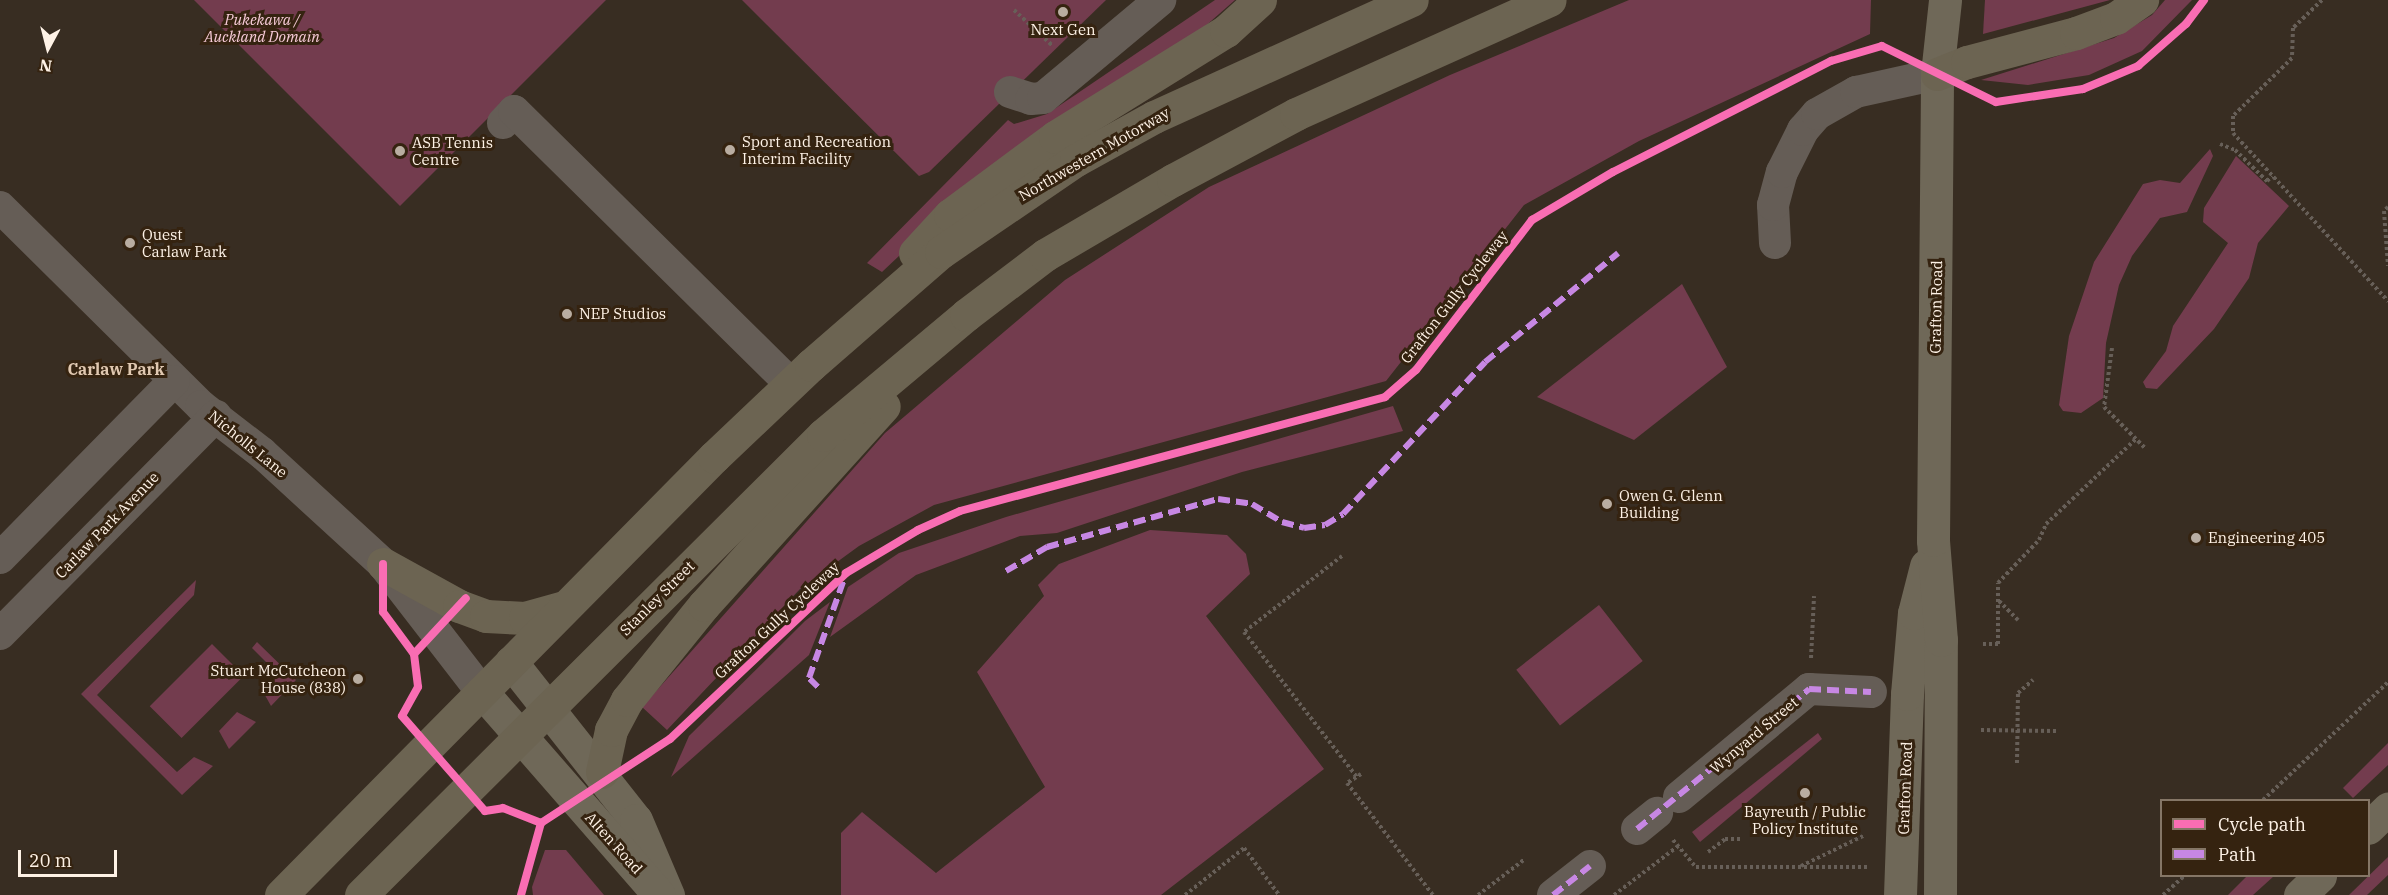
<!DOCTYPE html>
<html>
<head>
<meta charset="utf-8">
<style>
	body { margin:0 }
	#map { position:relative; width:2388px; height:895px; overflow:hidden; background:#382d22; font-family:"IBM Plex Serif",serif }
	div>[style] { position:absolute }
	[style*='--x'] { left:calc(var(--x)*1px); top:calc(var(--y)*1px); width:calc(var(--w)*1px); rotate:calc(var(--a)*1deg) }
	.green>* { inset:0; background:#733c4e; transform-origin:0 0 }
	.path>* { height:4px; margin-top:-2px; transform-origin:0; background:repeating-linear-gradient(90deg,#675f58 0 3px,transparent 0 6px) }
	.minor>* { height:32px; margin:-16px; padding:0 16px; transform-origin:16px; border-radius:16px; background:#655d56 }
	.major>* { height:33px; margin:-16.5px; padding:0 16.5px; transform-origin:16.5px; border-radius:16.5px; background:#6f6858 }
	.highway>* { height:33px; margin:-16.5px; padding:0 16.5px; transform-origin:16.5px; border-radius:16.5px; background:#6c6452 }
	.quiet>* { height:6px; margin-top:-3px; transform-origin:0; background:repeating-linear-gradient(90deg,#c787e3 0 12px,transparent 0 18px) }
	.cycleway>* { height:8px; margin:-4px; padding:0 4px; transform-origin:4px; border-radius:4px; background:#f96db3 }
	.dots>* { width:16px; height:16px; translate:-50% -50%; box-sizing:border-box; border:3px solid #352310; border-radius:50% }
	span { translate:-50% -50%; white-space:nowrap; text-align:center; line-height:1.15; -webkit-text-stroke:6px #352310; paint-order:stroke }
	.park-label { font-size:15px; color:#f8ccd9; font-style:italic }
	.poi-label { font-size:15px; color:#fef2e6 }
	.left { translate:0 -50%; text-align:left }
	.right { translate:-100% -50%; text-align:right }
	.street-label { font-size:15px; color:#fef2e6 }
	.neighbourhood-label { font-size:16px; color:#e0c8b1; font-weight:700 }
	.legend { position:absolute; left:2160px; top:799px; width:210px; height:78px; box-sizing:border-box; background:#352310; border:2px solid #857666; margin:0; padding:8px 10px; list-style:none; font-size:18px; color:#fef2e6 }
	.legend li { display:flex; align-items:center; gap:12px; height:30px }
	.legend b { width:30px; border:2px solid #857666 }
	.north { position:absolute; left:18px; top:18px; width:60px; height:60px; -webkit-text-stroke:4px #352310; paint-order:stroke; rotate:187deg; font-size:16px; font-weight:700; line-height:24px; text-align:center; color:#fef2e6 }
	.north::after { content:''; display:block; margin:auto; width:21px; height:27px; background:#fef2e6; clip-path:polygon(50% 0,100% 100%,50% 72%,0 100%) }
	.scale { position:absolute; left:18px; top:850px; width:99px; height:27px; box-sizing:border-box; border:3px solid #fef2e6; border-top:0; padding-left:8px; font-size:18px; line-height:21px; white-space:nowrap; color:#fef2e6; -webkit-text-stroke:4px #352310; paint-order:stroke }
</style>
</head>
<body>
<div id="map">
	<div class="green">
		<i style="clip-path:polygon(194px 0,606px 0,400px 206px)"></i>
		<i style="clip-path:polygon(742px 0,1106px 0,929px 172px,919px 176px)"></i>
		<i style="clip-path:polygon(1215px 0,1235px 0,1194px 36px,990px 170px,882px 272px,867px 263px,1008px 120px,1014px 124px,1047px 114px)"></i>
		<i style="clip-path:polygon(1629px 0,1871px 0,1870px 34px,1639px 141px,1524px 205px,1386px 381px,934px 505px,859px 546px,800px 589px,667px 730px,642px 707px,885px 433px,1065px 280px,1209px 187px,1450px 75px)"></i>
		<i style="clip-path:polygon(1985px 0,2110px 0,1983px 34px)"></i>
		<i style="clip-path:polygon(2165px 0,2192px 0,2142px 51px,2089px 75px,2028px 85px,1981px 80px,2114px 38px,2152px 15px)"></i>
		<i style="clip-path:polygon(2210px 149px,2213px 156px,2187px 212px,2160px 218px,2132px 256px,2119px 285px,2106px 343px,2103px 398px,2081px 413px,2063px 411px,2059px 405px,2069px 336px,2094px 262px,2143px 184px,2160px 180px,2180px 183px)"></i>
		<i style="clip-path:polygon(2236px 156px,2289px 206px,2258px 243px,2249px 278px,2214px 329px,2157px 389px,2146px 388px,2143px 382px,2166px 351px,2173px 326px,2228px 243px,2203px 222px,2204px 208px)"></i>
		<i style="clip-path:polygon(1682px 284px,1727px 367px,1634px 440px,1537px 397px)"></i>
		<i style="clip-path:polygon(1393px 406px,1403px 431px,1242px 472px,1057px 533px,1020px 536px,916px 575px,830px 637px,848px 587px,899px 553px,1006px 517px)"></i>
		<i style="clip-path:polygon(1150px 530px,1227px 535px,1246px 554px,1250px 574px,1206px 616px,1324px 769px,1161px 895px,841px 895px,841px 833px,862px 812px,936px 873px,1045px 787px,977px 672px,1044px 596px,1038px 585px,1059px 564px)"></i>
		<i style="clip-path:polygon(196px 580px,194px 595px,97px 695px,177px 772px,194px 757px,213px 766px,182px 795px,81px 694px)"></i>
		<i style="clip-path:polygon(830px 602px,809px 655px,671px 777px,689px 736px,805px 621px)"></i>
		<i style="left:1599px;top:605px;width:71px;height:105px;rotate:52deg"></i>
		<i style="clip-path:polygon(257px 642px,296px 680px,271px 706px,261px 688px,276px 672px,252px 648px)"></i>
		<i style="left:212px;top:644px;width:45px;height:88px;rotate:45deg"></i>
		<i style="clip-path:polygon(237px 712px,256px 722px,229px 749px,219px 731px)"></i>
		<i style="clip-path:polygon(1818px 733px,1822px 739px,1700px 842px,1692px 832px)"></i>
		<i style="clip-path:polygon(2388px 743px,2388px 765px,2353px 798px,2343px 788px)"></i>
		<i style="clip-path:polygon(545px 850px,566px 850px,604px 895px,533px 895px,532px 887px)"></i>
		<i style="clip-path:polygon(2388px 857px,2388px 875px,2367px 895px,2349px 895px)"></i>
		<i style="clip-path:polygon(2247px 876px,2274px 876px,2253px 895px,2228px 895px)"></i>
	</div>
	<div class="path">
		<i style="--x:2322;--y:0;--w:40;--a:136"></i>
		<i style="--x:2293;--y:28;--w:30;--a:92"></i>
		<i style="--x:2292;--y:58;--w:83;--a:135.5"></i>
		<i style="--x:2233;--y:116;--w:17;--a:90"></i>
		<i style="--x:2233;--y:133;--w:229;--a:47.3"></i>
		<i style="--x:1014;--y:10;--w:54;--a:42.8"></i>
		<i style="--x:2220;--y:144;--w:16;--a:22"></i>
		<i style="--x:2235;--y:150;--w:45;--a:44.1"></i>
		<i style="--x:2267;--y:181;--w:7;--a:-45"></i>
		<i style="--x:2388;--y:207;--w:6;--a:135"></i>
		<i style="--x:2384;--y:211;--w:55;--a:85.8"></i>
		<i style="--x:2112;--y:348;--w:60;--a:97.7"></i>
		<i style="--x:2104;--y:407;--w:59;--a:45"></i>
		<i style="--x:1342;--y:556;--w:124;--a:142.2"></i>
		<i style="--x:1244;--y:632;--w:184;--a:52.1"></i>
		<i style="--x:1999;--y:601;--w:27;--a:45"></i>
		<i style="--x:1983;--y:644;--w:15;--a:0"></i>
		<i style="--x:1998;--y:644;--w:61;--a:-90"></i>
		<i style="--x:1998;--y:583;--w:59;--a:-46.4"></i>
		<i style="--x:2039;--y:540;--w:17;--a:-66"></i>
		<i style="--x:2046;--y:524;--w:124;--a:-43.4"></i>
		<i style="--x:1811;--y:658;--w:62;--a:-87.2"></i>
		<i style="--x:1981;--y:730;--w:75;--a:0.8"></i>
		<i style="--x:2017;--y:763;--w:70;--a:-89.2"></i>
		<i style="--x:2018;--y:693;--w:20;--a:-41"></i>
		<i style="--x:1361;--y:774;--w:17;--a:147"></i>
		<i style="--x:1347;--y:783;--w:141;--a:52.5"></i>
		<i style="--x:2263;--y:800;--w:172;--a:-43.3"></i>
		<i style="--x:1673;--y:840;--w:35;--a:50"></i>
		<i style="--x:1696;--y:867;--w:172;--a:0"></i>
		<i style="--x:1708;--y:852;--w:21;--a:-37"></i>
		<i style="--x:1725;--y:839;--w:17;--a:0"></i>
		<i style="--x:1801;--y:866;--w:69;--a:-25.8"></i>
		<i style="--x:1185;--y:895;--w:75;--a:-38.5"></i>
		<i style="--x:1244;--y:848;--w:59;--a:53.3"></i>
		<i style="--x:1478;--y:895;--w:59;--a:-37.5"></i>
		<i style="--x:1614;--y:895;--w:81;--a:-37.4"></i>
		<i style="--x:2163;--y:895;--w:28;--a:-42"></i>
	</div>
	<div class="minor">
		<i style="--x:1010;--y:92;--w:22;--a:18"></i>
		<i style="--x:1031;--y:99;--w:12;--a:-5"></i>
		<i style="--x:1043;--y:98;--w:153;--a:-39.9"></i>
		<i style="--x:503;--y:123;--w:16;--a:-47"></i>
		<i style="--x:514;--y:111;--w:389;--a:44.6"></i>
		<i style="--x:0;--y:207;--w:283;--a:44.7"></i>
		<i style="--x:201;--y:406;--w:77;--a:37.6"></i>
		<i style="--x:262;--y:453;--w:164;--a:42.5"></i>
		<i style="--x:383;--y:564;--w:162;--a:52.3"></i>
		<i style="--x:1775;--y:243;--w:38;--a:-93"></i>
		<i style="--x:1773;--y:205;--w:34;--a:-75"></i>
		<i style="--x:1782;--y:172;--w:47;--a:-63.4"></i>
		<i style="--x:1803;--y:130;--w:21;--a:-49"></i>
		<i style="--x:1817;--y:114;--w:45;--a:-29.4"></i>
		<i style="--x:1856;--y:92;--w:83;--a:-12.5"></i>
		<i style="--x:0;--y:558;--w:248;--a:-45.5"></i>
		<i style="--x:0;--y:634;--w:307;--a:-45.3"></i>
		<i style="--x:1679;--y:797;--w:169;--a:-39.7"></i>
		<i style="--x:1809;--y:689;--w:62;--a:2.8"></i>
		<i style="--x:1637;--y:829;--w:26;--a:-39"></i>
		<i style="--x:1553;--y:895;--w:47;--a:-38.1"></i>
	</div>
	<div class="major">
		<i style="--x:511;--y:662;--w:201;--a:51.7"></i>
		<i style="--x:636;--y:820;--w:82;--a:66.9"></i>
		<i style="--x:482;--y:692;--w:268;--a:48.9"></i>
		<i style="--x:2368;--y:828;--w:28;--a:-44"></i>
		<i style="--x:1900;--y:895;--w:201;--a:-88"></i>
		<i style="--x:1907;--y:694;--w:81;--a:-85.1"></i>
		<i style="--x:1914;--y:613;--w:49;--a:-75.7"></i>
		<i style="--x:1940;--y:895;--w:255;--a:-89.8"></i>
		<i style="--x:1941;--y:640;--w:100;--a:-94.6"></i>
		<i style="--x:1933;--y:540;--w:466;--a:-89.5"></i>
		<i style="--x:1937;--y:74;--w:74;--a:-83.8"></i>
		<i style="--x:2300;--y:895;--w:28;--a:-44"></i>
	</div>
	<div class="highway">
		<i style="--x:1937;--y:74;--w:32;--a:-22"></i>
		<i style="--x:1967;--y:62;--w:113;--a:-14.9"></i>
		<i style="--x:2076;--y:33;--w:43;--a:-20.6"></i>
		<i style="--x:2116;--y:18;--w:32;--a:-35"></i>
		<i style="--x:915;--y:253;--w:52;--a:-47.4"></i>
		<i style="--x:950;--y:215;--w:131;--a:-36.6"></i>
		<i style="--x:1055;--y:137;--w:201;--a:-31.8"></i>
		<i style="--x:1226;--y:31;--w:46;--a:-42.4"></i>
		<i style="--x:383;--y:564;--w:87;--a:28.9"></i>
		<i style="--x:459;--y:606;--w:29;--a:20"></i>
		<i style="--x:486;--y:616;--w:39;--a:3"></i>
		<i style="--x:525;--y:618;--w:41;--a:-15.8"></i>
		<i style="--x:602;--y:772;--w:43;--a:-77.9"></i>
		<i style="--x:611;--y:730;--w:34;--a:-62"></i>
		<i style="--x:627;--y:700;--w:122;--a:-51"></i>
		<i style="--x:704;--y:605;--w:268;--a:-47.9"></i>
		<i style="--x:281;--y:895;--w:616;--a:-45.33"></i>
		<i style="--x:714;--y:457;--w:134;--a:-43.5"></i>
		<i style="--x:811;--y:365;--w:172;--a:-41"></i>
		<i style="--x:941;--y:252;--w:163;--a:-34.3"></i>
		<i style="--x:1076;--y:160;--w:89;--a:-28.9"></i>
		<i style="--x:1154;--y:117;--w:283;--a:-24.4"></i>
		<i style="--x:361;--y:895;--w:652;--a:-44.88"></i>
		<i style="--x:823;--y:435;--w:187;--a:-40"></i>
		<i style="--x:966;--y:315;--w:99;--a:-37.2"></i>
		<i style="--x:1045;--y:255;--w:148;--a:-30.4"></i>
		<i style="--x:1173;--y:180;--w:140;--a:-28.2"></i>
		<i style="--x:1296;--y:114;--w:278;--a:-24.2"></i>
	</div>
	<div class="quiet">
		<i style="--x:1006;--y:571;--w:48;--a:-30.3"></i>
		<i style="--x:1047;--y:547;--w:178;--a:-15.7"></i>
		<i style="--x:1218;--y:499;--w:34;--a:8"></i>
		<i style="--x:1252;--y:504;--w:35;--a:31"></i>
		<i style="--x:1282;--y:522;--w:23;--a:15"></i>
		<i style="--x:1304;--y:528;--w:21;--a:-8"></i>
		<i style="--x:1325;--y:525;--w:21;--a:-31"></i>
		<i style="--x:1343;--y:514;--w:208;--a:-46.9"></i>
		<i style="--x:1485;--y:362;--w:172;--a:-39.3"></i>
		<i style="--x:818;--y:687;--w:13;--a:-135"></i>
		<i style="--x:809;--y:678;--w:105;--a:-70.5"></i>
		<i style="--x:1637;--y:829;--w:222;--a:-39.1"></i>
		<i style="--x:1809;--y:689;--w:62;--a:2.8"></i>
		<i style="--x:1553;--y:895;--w:47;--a:-38.1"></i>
	</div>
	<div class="cycleway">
		<i style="--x:383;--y:564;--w:48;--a:90"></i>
		<i style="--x:383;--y:612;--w:52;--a:53.6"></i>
		<i style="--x:414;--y:654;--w:33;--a:83"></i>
		<i style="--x:418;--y:687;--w:33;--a:119"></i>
		<i style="--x:402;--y:716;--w:126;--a:48.9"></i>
		<i style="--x:485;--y:811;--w:18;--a:-9"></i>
		<i style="--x:503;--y:808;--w:41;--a:21.5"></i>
		<i style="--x:414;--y:654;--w:76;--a:-47.1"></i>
		<i style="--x:521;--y:895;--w:75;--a:-74.5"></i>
		<i style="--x:541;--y:823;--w:154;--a:-33.1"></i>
		<i style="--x:670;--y:739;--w:242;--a:-43.3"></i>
		<i style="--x:846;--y:573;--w:84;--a:-30.8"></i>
		<i style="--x:918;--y:530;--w:46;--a:-24.3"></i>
		<i style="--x:960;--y:511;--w:440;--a:-15"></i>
		<i style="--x:1385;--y:397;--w:41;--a:-41.1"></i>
		<i style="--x:1416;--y:370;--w:190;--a:-52.3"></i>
		<i style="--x:1532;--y:220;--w:94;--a:-30.7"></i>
		<i style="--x:1613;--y:172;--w:245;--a:-27"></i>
		<i style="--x:1831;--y:61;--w:53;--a:-16.4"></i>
		<i style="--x:1882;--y:46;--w:127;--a:26.2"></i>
		<i style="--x:1996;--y:102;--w:88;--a:-8.5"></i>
		<i style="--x:2083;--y:89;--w:60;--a:-22.7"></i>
		<i style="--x:2138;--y:66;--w:64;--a:-41.2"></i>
		<i style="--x:2186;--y:24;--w:30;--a:-53"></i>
	</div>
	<div class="dots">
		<i style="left:1063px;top:12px;background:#b9ada1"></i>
		<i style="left:730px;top:150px;background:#b9ada1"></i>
		<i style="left:400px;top:151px;background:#b9ada1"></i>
		<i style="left:130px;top:243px;background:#b9ada1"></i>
		<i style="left:567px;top:314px;background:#b9ada1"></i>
		<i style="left:1607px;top:504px;background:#b9ada1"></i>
		<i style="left:2196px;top:538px;background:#b9ada1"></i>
		<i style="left:358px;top:679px;background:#b9ada1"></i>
		<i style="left:1805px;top:793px;background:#b9ada1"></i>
	</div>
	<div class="park-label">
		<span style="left:262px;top:28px">Pukekawa /<br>Auckland Domain</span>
	</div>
	<div class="poi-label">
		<span style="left:1063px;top:30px">Next Gen</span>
		<span class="left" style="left:742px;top:150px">Sport and Recreation<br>Interim Facility</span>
		<span class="left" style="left:412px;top:151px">ASB Tennis<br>Centre</span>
		<span class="left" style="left:142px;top:243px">Quest<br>Carlaw Park</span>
		<span class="left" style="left:579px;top:314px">NEP Studios</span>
		<span class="left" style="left:1619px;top:504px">Owen G. Glenn<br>Building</span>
		<span class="left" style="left:2208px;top:538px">Engineering 405</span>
		<span class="right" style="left:346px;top:679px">Stuart McCutcheon<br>House (838)</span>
		<span style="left:1805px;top:820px">Bayreuth / Public<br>Policy Institute</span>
	</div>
	<div class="street-label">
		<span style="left:1094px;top:154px;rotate:-30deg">Northwestern Motorway</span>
		<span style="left:1454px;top:297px;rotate:-52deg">Grafton Gully Cycleway</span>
		<span style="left:1936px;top:307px;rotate:-89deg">Grafton Road</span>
		<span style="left:248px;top:444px;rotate:39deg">Nicholls Lane</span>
		<span style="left:107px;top:525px;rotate:-46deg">Carlaw Park Avenue</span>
		<span style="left:657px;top:598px;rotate:-45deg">Stanley Street</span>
		<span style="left:777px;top:620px;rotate:-43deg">Grafton Gully Cycleway</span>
		<span style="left:1754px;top:735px;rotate:-40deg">Wynyard Street</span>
		<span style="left:1905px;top:788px;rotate:-88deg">Grafton Road</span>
		<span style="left:614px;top:843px;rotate:48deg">Alten Road</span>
	</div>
	<div class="neighbourhood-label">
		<span style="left:116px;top:369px">Carlaw Park</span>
	</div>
	<ul class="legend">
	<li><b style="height:8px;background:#f96db3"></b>Cycle path</li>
	<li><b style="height:8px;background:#c787e3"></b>Path</li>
	</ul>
	<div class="north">N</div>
	<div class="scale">20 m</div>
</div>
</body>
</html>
